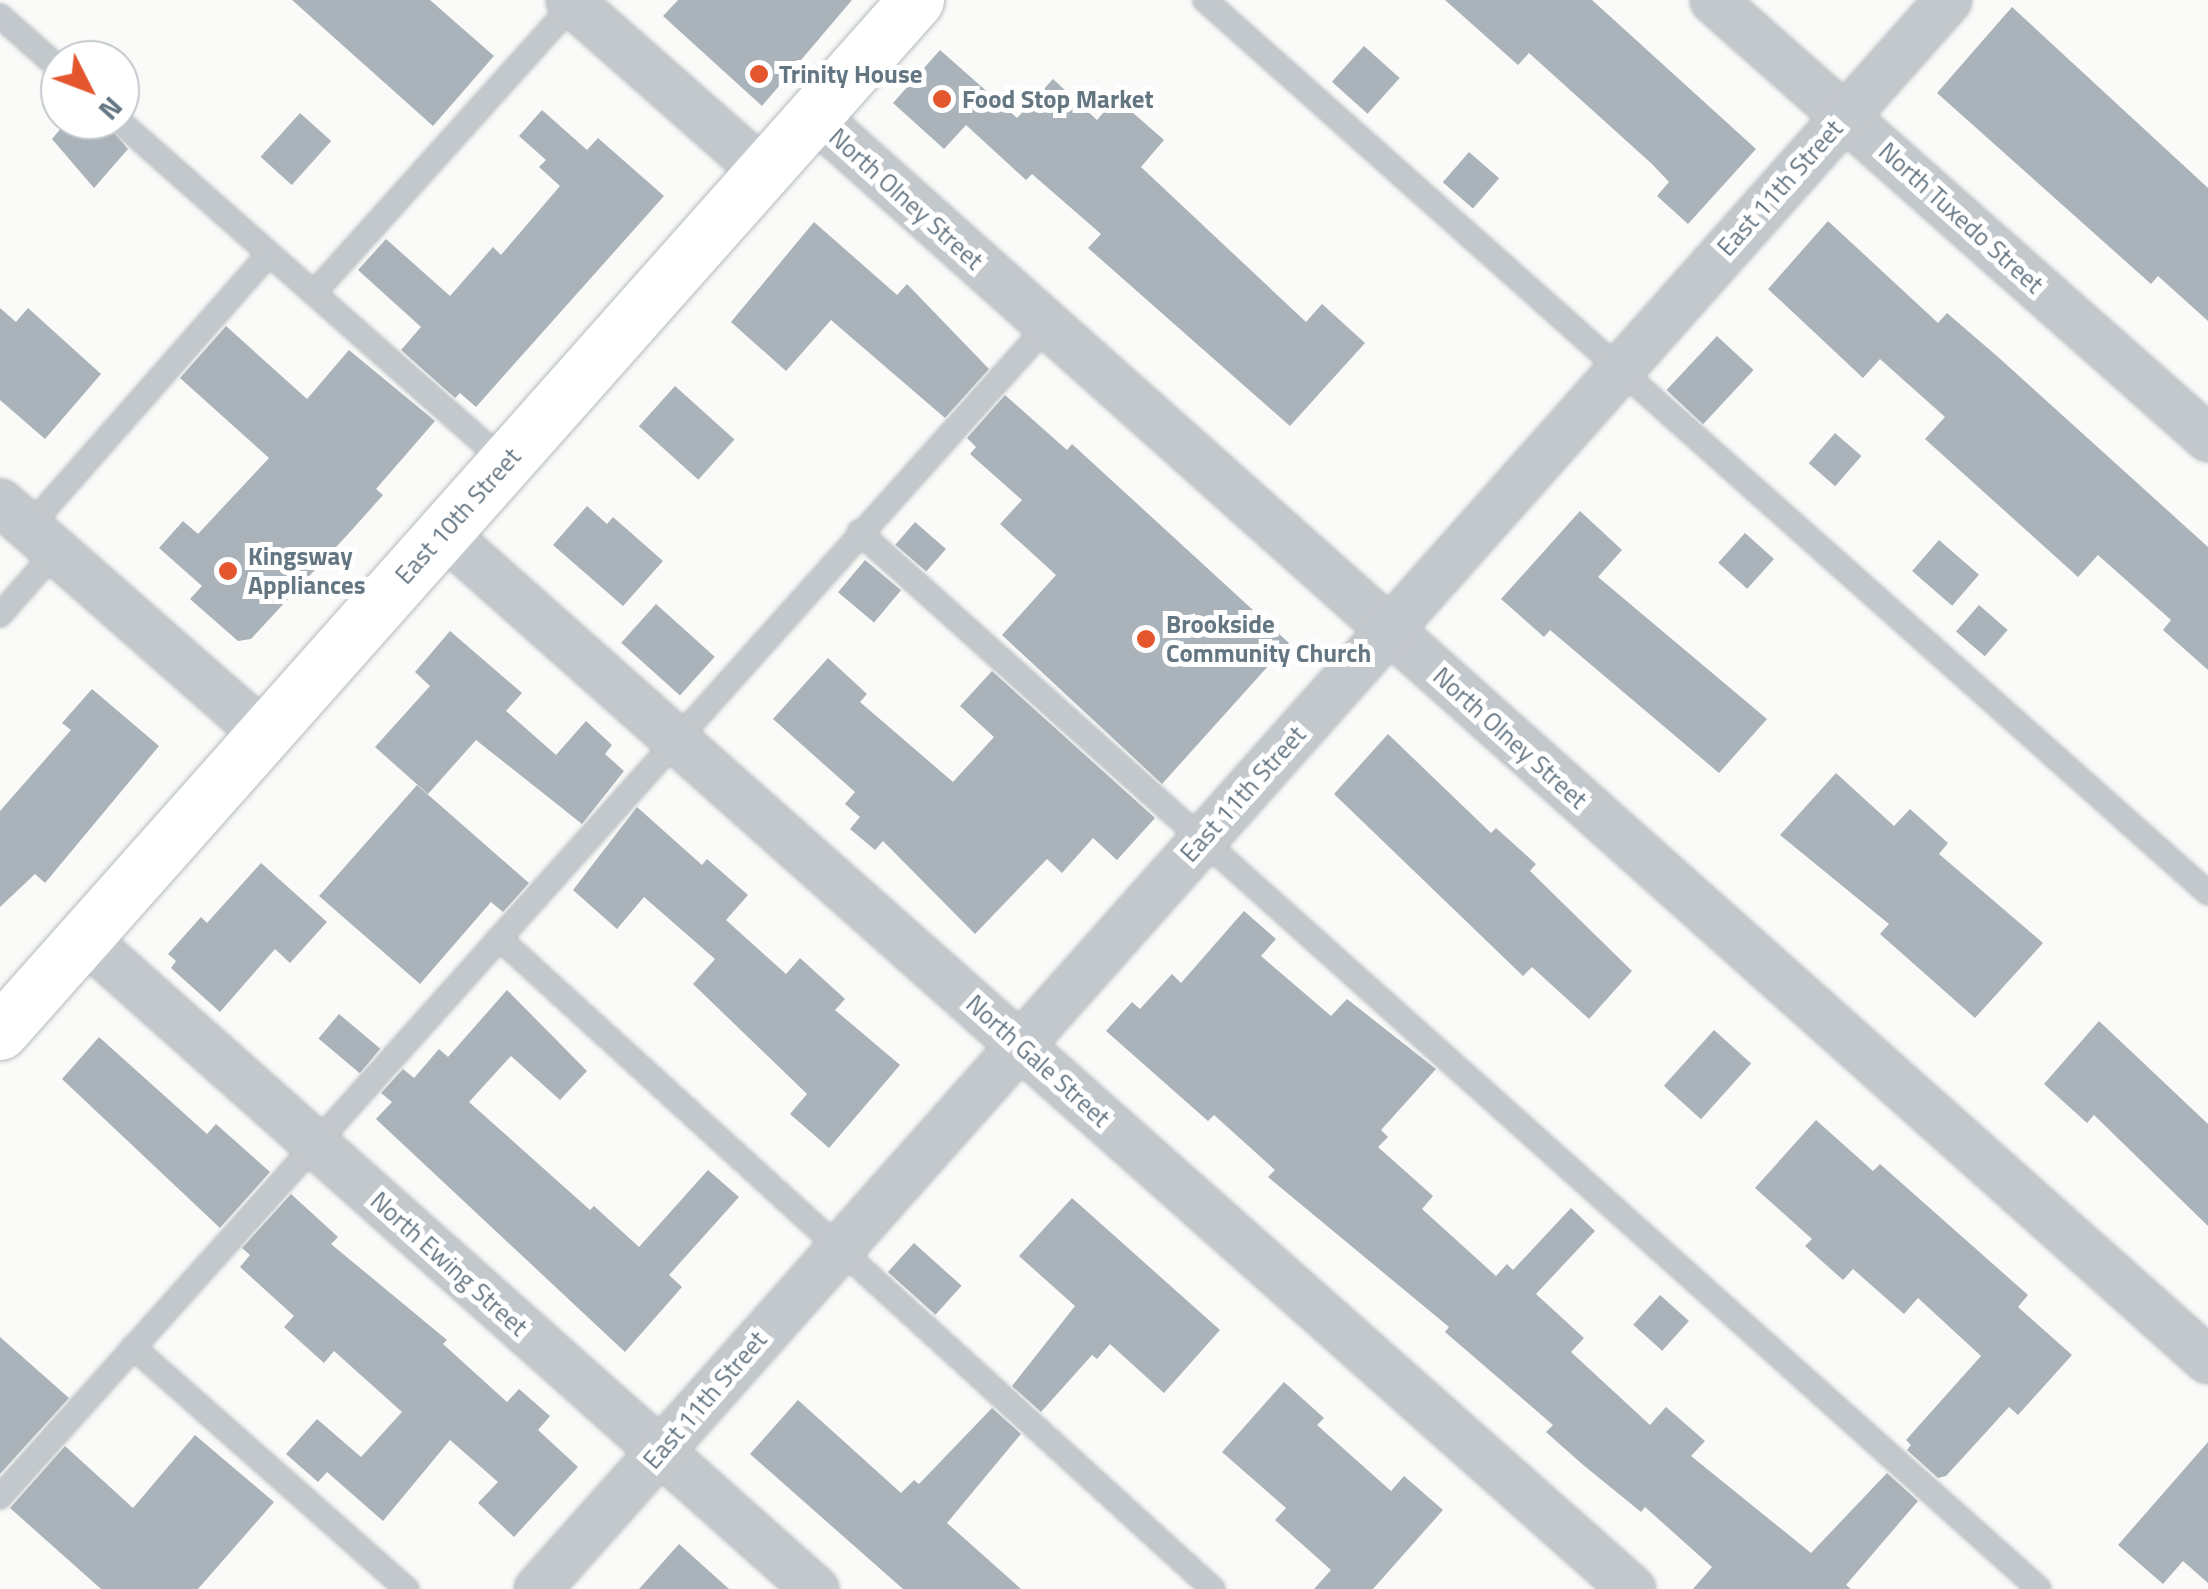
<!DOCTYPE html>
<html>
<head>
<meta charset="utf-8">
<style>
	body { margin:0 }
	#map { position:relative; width:2208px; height:1589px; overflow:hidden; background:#fafaf8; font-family:"Titillium Web",sans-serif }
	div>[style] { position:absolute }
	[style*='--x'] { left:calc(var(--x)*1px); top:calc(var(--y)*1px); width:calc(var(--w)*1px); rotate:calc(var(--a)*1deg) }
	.building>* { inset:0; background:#aab3b9; transform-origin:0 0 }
	.roads { filter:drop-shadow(0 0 2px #b3babf) drop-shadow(0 0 2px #b3babf) }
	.service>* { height:22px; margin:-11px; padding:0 11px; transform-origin:11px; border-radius:11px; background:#c3c8cc }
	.minor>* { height:45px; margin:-22.5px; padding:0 22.5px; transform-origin:22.5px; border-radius:22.5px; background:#c3c8cc }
	.secondary>* { height:55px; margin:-27.5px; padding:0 27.5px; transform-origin:27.5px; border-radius:27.5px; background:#fff }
	.dots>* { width:28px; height:28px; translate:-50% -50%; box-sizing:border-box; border:5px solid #fff; border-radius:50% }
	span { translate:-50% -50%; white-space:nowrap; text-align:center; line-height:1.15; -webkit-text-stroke:10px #fff; paint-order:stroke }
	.poi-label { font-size:25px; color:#657683; font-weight:700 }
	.left { translate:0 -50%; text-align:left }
	.street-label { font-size:25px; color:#657683 }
	.north { position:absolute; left:40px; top:40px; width:100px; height:100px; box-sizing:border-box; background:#fff; border:2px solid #c1c8cd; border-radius:50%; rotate:132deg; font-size:28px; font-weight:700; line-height:40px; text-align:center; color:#657683 }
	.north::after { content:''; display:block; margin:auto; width:35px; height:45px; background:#e4572e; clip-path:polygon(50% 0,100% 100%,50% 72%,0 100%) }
</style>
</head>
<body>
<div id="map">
	<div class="building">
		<i style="clip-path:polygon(292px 0,430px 0,494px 56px,433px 126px)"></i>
		<i style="clip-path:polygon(678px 0,852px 0,762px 106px,663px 16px)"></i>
		<i style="clip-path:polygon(1445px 0,1592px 0,1756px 149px,1688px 224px,1657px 196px,1669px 182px,1652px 164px,1529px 53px,1518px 65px)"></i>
		<i style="clip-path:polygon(2012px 7px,2208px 188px,2208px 321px,2158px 276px,2151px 284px,1937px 93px)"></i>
		<i style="left:1364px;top:46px;width:48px;height:48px;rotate:42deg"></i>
		<i style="clip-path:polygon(940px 50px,1017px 118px,1053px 79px,1097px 120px,1116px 98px,1164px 140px,1141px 167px,1306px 322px,1322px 304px,1365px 343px,1290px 426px,1088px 248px,1101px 234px,1032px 174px,1026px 180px,966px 125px,944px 149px,893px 103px)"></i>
		<i style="clip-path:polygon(542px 110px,587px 150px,598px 138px,664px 196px,476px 407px,460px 393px,455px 398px,401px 350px,421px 327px,358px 270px,386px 239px,450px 296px,493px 247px,501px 255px,560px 186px,539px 167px,546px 160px,519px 136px)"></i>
		<i style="left:300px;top:113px;width:42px;height:59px;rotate:42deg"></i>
		<i style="clip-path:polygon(68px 120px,103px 120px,128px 149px,94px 188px,52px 139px)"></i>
		<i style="left:1469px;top:152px;width:40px;height:40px;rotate:41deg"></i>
		<i style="clip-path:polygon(1828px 221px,1938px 323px,1947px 313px,1998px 357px,2208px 547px,2208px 670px,2163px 630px,2171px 620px,2098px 555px,2078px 577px,1925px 439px,1945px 417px,1880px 359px,1863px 378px,1768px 289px)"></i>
		<i style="clip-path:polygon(814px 222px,897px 295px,907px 284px,989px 369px,945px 418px,831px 320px,786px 371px,731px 322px)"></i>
		<i style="clip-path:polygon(0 308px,16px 322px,28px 308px,101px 374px,45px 439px,0 400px)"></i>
		<i style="clip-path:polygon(226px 326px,307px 399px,349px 350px,435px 421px,376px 489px,383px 495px,350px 532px,251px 639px,238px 641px,190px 599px,202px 586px,159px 548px,183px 521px,198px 534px,269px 458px,180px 378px)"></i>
		<i style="left:1717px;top:336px;width:50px;height:74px;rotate:43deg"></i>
		<i style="left:675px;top:386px;width:80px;height:54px;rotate:42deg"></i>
		<i style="clip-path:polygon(1005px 395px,1067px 450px,1072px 444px,1289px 643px,1162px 784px,1002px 635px,1056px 575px,1000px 524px,1022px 500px,970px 454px,976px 447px,967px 438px)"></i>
		<i style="left:1835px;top:433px;width:35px;height:40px;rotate:41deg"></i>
		<i style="clip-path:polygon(587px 506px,607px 524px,613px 517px,663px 561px,623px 606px,553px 545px)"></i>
		<i style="clip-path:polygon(1580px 511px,1622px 550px,1598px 577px,1767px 719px,1719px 773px,1550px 630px,1544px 637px,1501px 599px)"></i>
		<i style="left:915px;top:522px;width:41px;height:30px;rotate:41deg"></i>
		<i style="left:1745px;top:533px;width:39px;height:40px;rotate:42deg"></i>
		<i style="left:1939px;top:540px;width:53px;height:41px;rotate:41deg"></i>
		<i style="left:865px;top:560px;width:47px;height:42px;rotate:40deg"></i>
		<i style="left:656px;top:604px;width:79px;height:52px;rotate:42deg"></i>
		<i style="left:1979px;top:605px;width:38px;height:35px;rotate:41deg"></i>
		<i style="clip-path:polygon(450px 631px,522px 693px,506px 711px,556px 755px,586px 721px,612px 745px,605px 754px,624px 771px,582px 824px,476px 740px,428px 794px,375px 747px,430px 686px,415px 672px)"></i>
		<i style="clip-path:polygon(828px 658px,867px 694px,860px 702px,953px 782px,994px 737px,960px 706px,992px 671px,1155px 818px,1117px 860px,1093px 838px,1062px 873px,1047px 859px,975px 934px,883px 841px,875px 850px,850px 829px,860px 817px,845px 804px,855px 792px,773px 719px)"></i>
		<i style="clip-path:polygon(92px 689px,159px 746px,45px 883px,35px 874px,0 907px,0 811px,71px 730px,62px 723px)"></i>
		<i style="clip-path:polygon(1388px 734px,1491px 833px,1496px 828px,1536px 864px,1530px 871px,1632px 971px,1589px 1019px,1532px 967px,1523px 976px,1334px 794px)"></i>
		<i style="clip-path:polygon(1836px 773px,1894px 826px,1910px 809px,1948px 843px,1939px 854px,2043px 943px,1975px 1018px,1880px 934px,1889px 924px,1780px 835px)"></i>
		<i style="clip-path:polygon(417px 785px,529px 883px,503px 912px,491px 902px,420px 984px,319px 896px)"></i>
		<i style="clip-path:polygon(637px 807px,702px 865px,707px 859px,748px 895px,726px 920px,786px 974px,800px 958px,845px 999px,835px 1010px,900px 1065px,829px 1148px,790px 1114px,807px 1094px,693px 984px,715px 959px,644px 897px,617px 929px,573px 890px)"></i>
		<i style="clip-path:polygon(261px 863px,327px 922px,290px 963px,275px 949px,220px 1012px,171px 968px,176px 961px,168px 954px,201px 917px,207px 923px)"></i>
		<i style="clip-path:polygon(1244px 911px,1276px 939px,1261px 956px,1331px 1016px,1347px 999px,1436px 1069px,1381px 1130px,1388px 1137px,1378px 1147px,1433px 1196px,1422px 1209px,1496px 1276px,1507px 1264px,1513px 1270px,1571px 1208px,1595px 1231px,1536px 1294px,1584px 1338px,1571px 1352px,1650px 1425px,1666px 1407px,1705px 1441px,1691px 1456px,1811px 1553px,1887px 1473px,1918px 1501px,1846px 1585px,1851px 1589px,1693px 1589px,1712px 1567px,1645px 1507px,1641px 1512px,1582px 1464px,1546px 1432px,1553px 1425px,1445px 1332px,1449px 1327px,1268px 1177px,1275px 1170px,1214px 1115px,1208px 1121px,1106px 1031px,1132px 1002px,1140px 1009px,1172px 974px,1181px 983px)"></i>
		<i style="clip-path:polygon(507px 990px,587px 1071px,560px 1100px,511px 1056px,469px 1102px,590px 1210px,594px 1206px,639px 1247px,708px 1170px,739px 1197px,669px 1275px,682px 1287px,625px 1352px,376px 1119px,392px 1102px,381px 1093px,403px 1069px,414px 1078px,439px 1049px,448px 1057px)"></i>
		<i style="left:339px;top:1014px;width:54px;height:32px;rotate:40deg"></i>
		<i style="clip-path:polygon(2099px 1021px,2208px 1124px,2208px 1226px,2094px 1115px,2087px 1123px,2044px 1084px)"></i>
		<i style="left:1714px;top:1030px;width:50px;height:75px;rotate:42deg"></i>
		<i style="clip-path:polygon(99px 1037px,207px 1134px,216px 1124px,270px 1172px,220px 1228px,62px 1079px)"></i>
		<i style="clip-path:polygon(1816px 1120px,1873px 1171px,1880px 1164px,2028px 1295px,2018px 1307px,2072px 1355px,2018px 1415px,2009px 1407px,1946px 1476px,1938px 1478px,1907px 1450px,1911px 1445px,1906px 1440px,1981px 1356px,1918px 1298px,1904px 1314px,1853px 1269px,1843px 1280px,1805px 1246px,1812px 1239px,1755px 1188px)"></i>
		<i style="clip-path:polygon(291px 1194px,338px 1237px,331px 1244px,447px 1340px,443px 1344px,507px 1402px,519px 1389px,550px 1416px,538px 1430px,578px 1467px,514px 1537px,478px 1503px,498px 1482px,450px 1440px,383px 1521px,327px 1472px,318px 1482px,286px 1454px,317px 1419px,361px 1457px,402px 1412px,334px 1351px,324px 1363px,284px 1327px,294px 1316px,240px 1267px,250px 1255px,242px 1248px)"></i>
		<i style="clip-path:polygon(1072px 1198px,1220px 1330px,1164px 1393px,1110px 1344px,1097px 1359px,1092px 1355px,1041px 1412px,1012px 1386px,1075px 1306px,1019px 1256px)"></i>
		<i style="left:914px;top:1243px;width:64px;height:39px;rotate:42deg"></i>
		<i style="left:1660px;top:1295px;width:39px;height:40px;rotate:42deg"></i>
		<i style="clip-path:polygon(0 1337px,69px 1398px,0 1474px)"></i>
		<i style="clip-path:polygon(1284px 1382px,1324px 1418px,1317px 1425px,1391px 1491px,1404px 1476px,1443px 1510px,1373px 1589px,1314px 1589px,1331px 1570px,1275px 1520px,1286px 1508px,1222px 1452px)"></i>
		<i style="clip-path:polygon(798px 1400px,901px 1493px,914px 1480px,919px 1484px,992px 1408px,1021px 1434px,947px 1523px,1021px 1589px,903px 1589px,750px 1454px)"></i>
		<i style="clip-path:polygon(195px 1435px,274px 1502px,198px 1589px,101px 1589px,10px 1508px,65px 1446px,133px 1508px)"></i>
		<i style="clip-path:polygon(2208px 1442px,2208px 1583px,2183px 1561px,2163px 1584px,2118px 1545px)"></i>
		<i style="clip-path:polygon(679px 1544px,729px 1589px,639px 1589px)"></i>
	</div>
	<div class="roads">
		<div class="service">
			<i style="--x:1205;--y:0;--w:1343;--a:41.68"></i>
			<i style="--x:0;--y:16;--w:80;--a:41.5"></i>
			<i style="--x:118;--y:120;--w:518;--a:41.48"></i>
			<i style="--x:314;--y:293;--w:388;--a:-48.1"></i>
			<i style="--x:29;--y:527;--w:363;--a:-48.7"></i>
			<i style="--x:859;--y:532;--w:1584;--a:41.85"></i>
			<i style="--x:0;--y:615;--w:85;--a:-48.8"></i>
			<i style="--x:499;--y:938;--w:966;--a:42.36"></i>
			<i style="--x:133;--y:1347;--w:366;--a:41.5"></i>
			<i style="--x:0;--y:1497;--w:1571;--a:-48.2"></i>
		</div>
		<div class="minor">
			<i style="--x:569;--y:0;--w:260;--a:41.4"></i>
			<i style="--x:1713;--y:0;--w:661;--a:41.5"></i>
			<i style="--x:814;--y:116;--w:1868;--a:41.75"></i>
			<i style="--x:0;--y:502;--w:353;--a:41.3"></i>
			<i style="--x:443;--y:533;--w:1590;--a:41.61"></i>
			<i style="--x:84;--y:938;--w:979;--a:41.69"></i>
			<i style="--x:537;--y:1589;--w:2125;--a:-48.4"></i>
		</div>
		<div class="secondary">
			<i style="--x:0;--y:1032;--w:1380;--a:-48.41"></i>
		</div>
	</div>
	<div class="dots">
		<i style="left:759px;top:74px;background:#e4572e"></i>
		<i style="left:942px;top:99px;background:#e4572e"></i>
		<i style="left:228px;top:571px;background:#e4572e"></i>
		<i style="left:1146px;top:639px;background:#e4572e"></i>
	</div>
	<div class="poi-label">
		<span class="left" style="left:779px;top:74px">Trinity House</span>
		<span class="left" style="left:962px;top:99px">Food Stop Market</span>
		<span class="left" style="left:248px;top:571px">Kingsway<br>Appliances</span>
		<span class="left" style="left:1166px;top:639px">Brookside<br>Community Church</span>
	</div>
	<div class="street-label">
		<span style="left:1780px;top:188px;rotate:-48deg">East 11th Street</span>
		<span style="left:906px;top:199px;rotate:42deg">North Olney Street</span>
		<span style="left:1961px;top:218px;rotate:42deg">North Tuxedo Street</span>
		<span style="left:458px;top:516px;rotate:-48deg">East 10th Street</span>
		<span style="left:1510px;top:738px;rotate:42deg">North Olney Street</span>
		<span style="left:1243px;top:794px;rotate:-48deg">East 11th Street</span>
		<span style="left:1038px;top:1061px;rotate:42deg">North Gale Street</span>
		<span style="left:449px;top:1264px;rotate:42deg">North Ewing Street</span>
		<span style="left:705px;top:1400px;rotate:-49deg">East 11th Street</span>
	</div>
	<div class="north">N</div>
</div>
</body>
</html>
